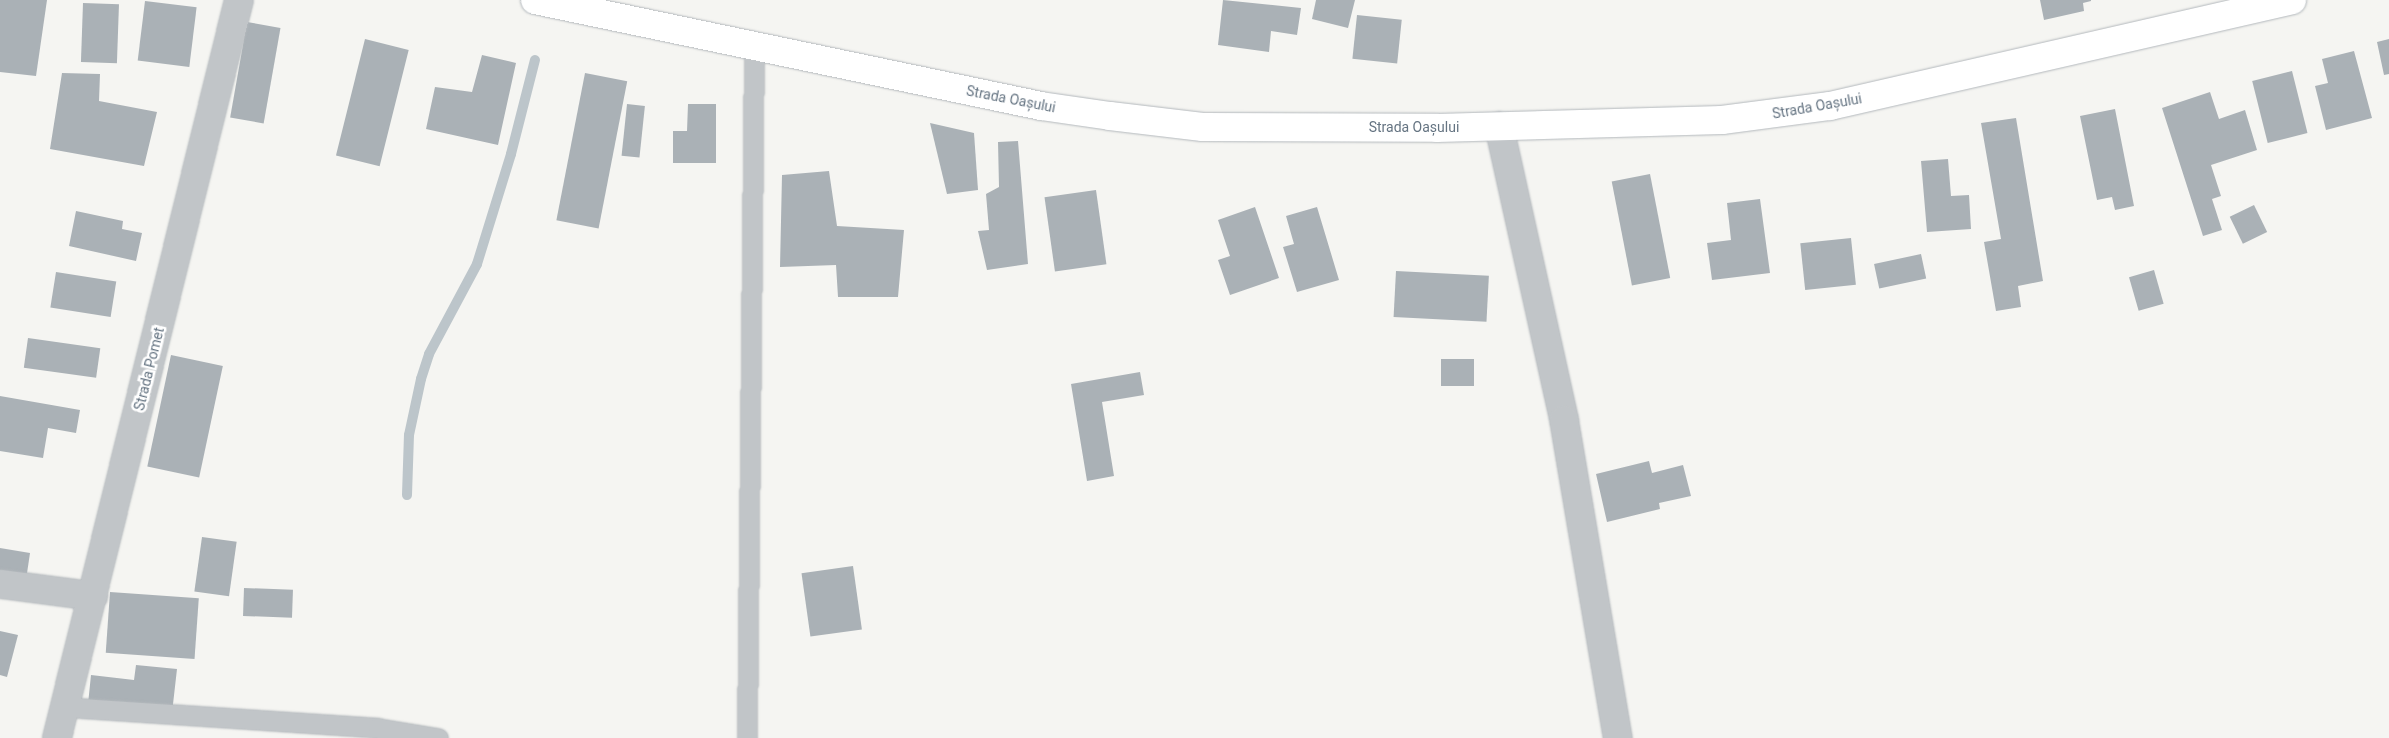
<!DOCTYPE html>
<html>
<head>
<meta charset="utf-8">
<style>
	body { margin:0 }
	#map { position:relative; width:2389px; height:738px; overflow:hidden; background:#f5f5f2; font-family:Roboto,sans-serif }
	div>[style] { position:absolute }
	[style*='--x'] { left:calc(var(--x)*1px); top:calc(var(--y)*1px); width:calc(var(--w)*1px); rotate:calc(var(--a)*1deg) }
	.stream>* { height:10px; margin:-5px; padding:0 5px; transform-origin:5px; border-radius:5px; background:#bcc5ca }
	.building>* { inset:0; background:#aab1b6; transform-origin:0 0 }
	.roads { filter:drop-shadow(0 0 1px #b3b8bc) drop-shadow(0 0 1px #b3b8bc) }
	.lane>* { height:19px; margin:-9.5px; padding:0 9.5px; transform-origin:9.5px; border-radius:9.5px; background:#c1c5c8 }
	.street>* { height:28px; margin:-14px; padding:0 14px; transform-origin:14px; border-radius:14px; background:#c1c5c8 }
	.secondary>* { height:28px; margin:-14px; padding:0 14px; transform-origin:14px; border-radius:14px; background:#fff }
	span { translate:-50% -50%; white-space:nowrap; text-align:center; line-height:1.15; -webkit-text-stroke:5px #fff; paint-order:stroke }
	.street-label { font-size:14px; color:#657482 }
</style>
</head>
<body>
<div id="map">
	<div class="stream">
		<i style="--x:407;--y:495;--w:60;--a:-88.1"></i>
		<i style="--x:409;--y:435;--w:57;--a:-77.9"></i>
		<i style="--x:421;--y:379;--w:26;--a:-72"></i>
		<i style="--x:429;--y:354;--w:102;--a:-61.9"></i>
		<i style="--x:477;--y:264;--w:115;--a:-72.8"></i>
		<i style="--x:511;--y:154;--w:97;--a:-75.7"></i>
	</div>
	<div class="building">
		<i style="clip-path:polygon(0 0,47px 0,36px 76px,0 72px)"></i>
		<i style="clip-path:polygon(1223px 0,1301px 8px,1297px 35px,1271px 31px,1269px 52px,1218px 45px)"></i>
		<i style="clip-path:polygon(1316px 0,1355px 0,1348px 28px,1312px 19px)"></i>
		<i style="clip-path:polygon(2040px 0,2091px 0,2091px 1px,2083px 3px,2084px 11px,2044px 20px)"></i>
		<i style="left:145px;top:1px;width:52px;height:60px;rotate:7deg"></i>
		<i style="left:83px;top:3px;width:36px;height:59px;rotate:2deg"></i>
		<i style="left:1357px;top:15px;width:45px;height:44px;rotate:6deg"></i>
		<i style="left:247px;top:22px;width:34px;height:97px;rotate:10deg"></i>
		<i style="left:365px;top:39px;width:45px;height:120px;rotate:14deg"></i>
		<i style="clip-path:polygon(2389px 39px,2389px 74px,2384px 75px,2377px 42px)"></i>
		<i style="clip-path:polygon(2354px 51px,2372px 118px,2326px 130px,2315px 86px,2328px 83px,2322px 59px)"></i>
		<i style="clip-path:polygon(482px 55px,516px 63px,498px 145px,426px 129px,435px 87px,472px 92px)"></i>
		<i style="left:2292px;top:71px;width:64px;height:41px;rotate:76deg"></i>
		<i style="clip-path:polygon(62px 73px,100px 74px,99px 101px,157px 112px,144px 166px,50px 149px)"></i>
		<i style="left:585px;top:73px;width:43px;height:150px;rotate:11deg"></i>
		<i style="clip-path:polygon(2210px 92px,2219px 119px,2245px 110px,2257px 150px,2211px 165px,2221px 196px,2212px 199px,2222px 230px,2203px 236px,2162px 108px)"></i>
		<i style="left:627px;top:104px;width:18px;height:52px;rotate:6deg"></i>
		<i style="clip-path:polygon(688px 104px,716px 104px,716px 163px,673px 163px,673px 131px,687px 131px)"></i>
		<i style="clip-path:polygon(2115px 109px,2134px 206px,2115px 210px,2112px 197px,2097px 200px,2080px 116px)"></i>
		<i style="clip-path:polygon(2016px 118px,2043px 281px,2018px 286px,2021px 307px,1996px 311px,1984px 242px,2001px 239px,1981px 123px)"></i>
		<i style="clip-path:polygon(930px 123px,974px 133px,978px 190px,947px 194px)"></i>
		<i style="clip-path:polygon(1018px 141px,1028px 264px,987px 270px,978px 231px,989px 230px,986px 194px,999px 187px,998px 142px)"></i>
		<i style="clip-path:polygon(1948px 159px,1951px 196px,1969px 195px,1971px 229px,1927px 232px,1921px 161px)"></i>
		<i style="clip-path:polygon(829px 171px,837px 226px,904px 230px,898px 297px,838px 297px,836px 265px,780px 267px,782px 175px)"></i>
		<i style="left:1650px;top:174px;width:106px;height:39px;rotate:79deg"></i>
		<i style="left:1096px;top:190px;width:75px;height:52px;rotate:82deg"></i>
		<i style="clip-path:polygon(1760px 199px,1770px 273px,1712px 280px,1707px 243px,1731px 240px,1727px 203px)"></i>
		<i style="left:2254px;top:205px;width:30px;height:27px;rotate:64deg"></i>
		<i style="clip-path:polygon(1255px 207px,1279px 278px,1230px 295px,1218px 260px,1230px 256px,1218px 220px)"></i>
		<i style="clip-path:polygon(1317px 207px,1339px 280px,1297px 292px,1283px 247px,1294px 244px,1286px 216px)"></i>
		<i style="clip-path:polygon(76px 211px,123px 221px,122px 229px,142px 233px,136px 261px,69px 246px)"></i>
		<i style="left:1851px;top:238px;width:47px;height:51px;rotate:84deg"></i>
		<i style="left:1921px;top:254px;width:25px;height:48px;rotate:78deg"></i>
		<i style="left:2154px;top:270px;width:35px;height:26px;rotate:74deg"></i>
		<i style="left:1396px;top:271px;width:93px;height:46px;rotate:3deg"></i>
		<i style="left:56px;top:272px;width:61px;height:36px;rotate:9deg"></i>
		<i style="left:28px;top:338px;width:73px;height:30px;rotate:8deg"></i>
		<i style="left:171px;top:355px;width:53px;height:114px;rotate:12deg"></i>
		<i style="left:1474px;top:359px;width:27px;height:33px;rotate:90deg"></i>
		<i style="clip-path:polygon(1140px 372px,1144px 395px,1102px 402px,1114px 476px,1087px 481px,1071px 384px)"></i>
		<i style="clip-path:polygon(0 396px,80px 410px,76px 433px,48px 428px,43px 458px,0 451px)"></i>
		<i style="clip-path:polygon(1649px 461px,1652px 473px,1683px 465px,1691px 496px,1659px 503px,1660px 509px,1607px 522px,1596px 474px)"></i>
		<i style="left:202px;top:537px;width:35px;height:55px;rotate:8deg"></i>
		<i style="clip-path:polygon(0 548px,30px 553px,26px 580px,0 576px)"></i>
		<i style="left:853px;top:566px;width:64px;height:52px;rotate:82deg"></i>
		<i style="left:244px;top:588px;width:49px;height:28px;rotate:2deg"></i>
		<i style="left:110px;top:592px;width:89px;height:61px;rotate:4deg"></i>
		<i style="clip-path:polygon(0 631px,18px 635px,7px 677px,0 675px)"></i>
		<i style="clip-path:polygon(136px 665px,177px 669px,172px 713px,88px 704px,91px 675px,134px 680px)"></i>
	</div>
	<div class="roads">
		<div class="lane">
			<i style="--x:65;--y:707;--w:314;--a:3.8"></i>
			<i style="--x:378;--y:728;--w:61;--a:9.5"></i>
			<i style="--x:747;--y:738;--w:693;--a:-89.42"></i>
		</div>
		<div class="street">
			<i style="--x:1499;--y:126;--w:301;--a:77.5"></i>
			<i style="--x:1564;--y:420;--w:323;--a:80.4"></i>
			<i style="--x:0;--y:584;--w:94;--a:7.4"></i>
			<i style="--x:57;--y:738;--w:760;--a:-76.15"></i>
		</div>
		<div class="secondary">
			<i style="--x:535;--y:0;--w:517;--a:11.83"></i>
			<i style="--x:1041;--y:106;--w:70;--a:8.2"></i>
			<i style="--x:1110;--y:116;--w:93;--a:6.8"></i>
			<i style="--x:1202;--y:127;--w:235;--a:0.2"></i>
			<i style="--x:1437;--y:128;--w:285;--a:-1.6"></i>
			<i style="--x:1722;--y:120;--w:109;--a:-7.4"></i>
			<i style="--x:1830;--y:106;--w:474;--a:-12.9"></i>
		</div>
	</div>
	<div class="street-label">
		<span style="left:1011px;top:99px;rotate:11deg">Strada Oașului</span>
		<span style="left:1817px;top:106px;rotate:-10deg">Strada Oașului</span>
		<span style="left:1414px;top:127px">Strada Oașului</span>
		<span style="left:149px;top:369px;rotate:-76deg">Strada Pomet</span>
	</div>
</div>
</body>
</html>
